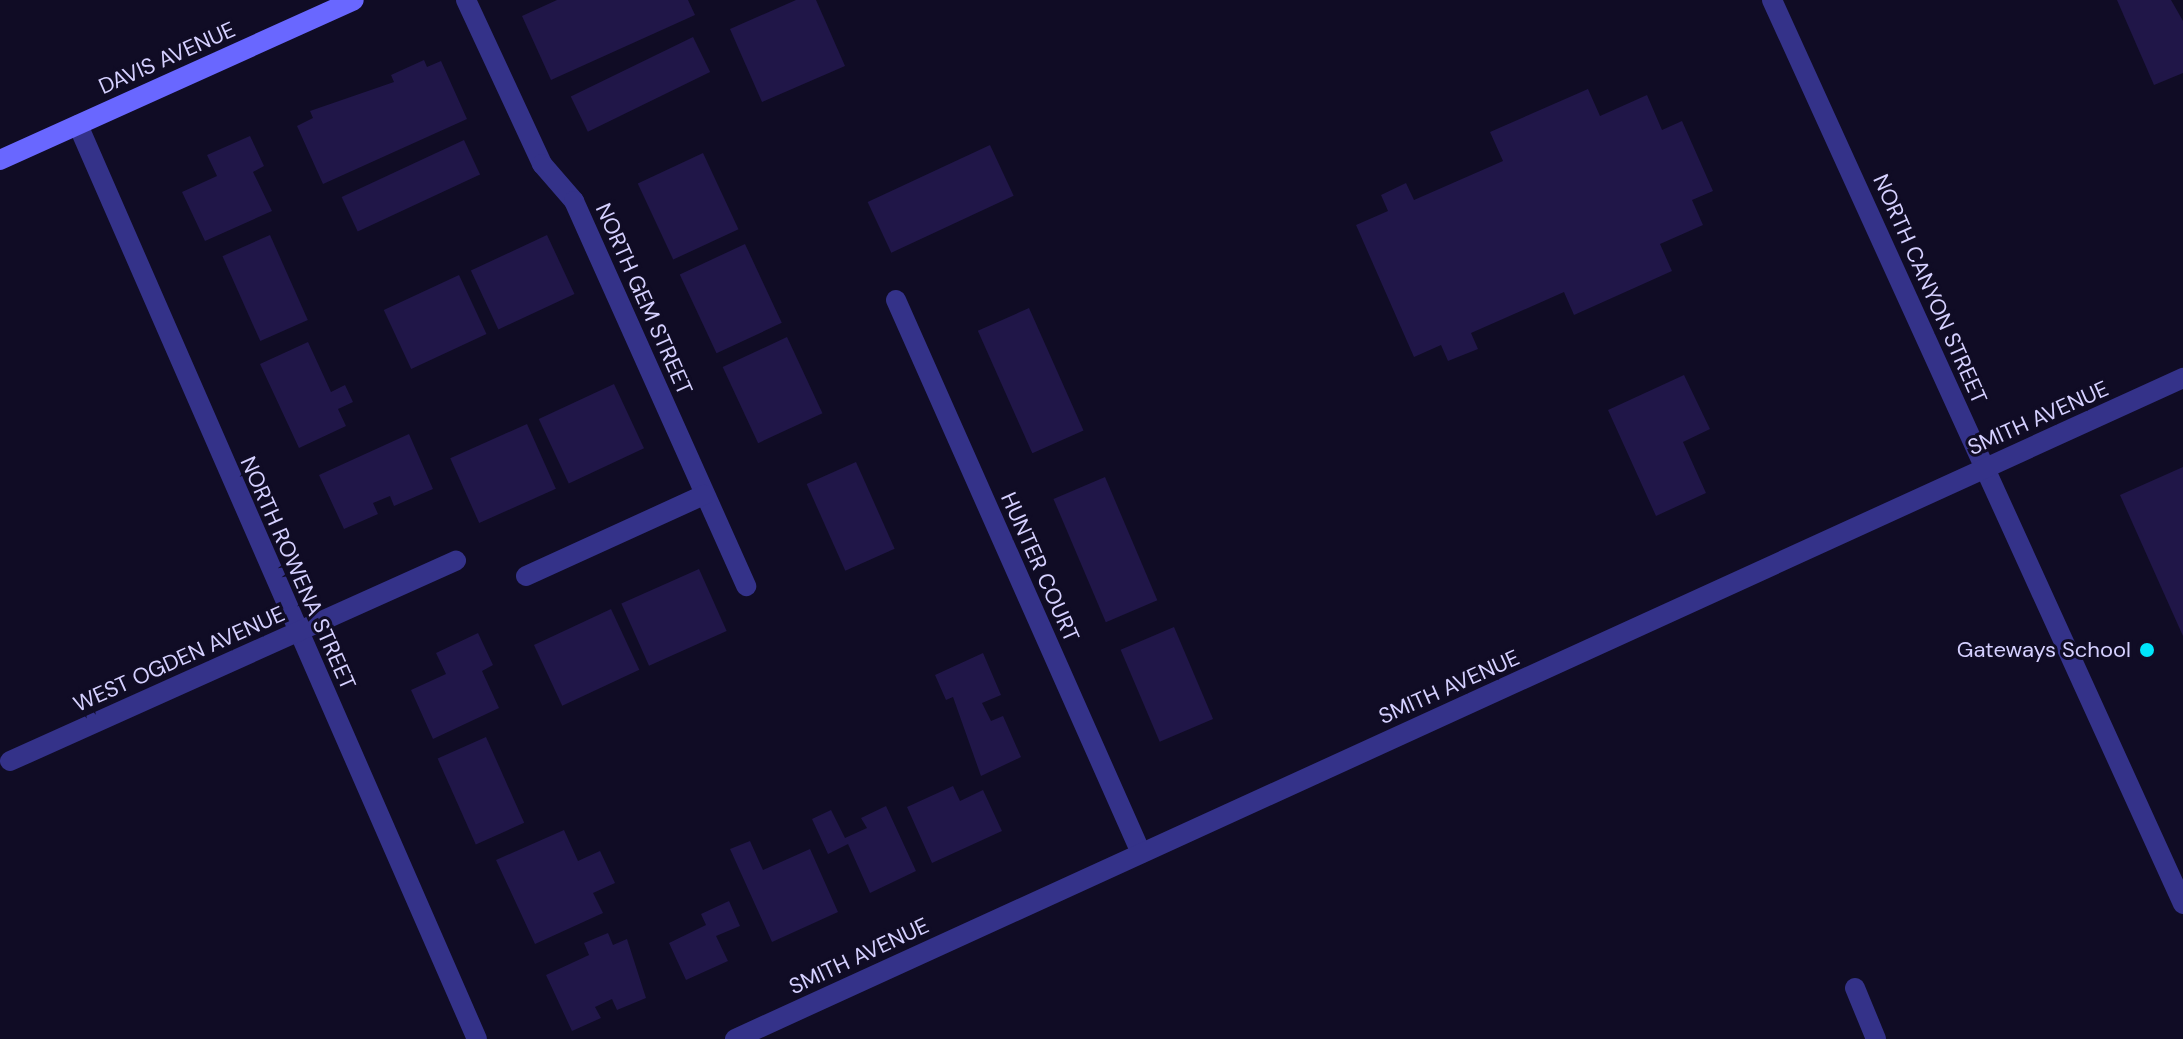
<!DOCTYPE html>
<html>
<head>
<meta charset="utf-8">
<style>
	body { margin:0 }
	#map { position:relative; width:2183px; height:1039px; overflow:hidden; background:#100c25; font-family:"DM Sans",sans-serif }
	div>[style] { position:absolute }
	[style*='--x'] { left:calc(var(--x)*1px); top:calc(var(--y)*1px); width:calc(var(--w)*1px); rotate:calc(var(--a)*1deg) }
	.building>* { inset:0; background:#201648; transform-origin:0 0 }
	.lane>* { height:20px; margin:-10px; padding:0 10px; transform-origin:10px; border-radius:10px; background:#343289 }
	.street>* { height:20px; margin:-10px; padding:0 10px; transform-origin:10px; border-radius:10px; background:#343289 }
	.secondary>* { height:20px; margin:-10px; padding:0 10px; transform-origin:10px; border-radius:10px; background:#6967ff }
	.dots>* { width:22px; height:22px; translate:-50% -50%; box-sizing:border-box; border:4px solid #100c25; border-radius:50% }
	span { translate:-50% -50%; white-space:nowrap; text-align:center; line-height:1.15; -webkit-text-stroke:6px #100c25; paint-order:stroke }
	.street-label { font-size:22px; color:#d5d0ff }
	.poi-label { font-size:22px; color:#d5d0ff }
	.right { translate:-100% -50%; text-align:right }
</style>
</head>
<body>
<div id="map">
	<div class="building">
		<i style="clip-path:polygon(557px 0,688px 0,695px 15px,551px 80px,522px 16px)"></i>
		<i style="clip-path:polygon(796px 0,816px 0,845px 66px,762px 102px,730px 29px)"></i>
		<i style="clip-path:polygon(2117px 0,2171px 0,2183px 21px,2183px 73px,2154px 85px)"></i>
		<i style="left:693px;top:37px;width:39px;height:136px;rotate:64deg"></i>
		<i style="clip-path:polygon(424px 60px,427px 67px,441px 61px,467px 119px,323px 184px,297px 126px,313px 118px,310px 111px,394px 82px,391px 75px)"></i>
		<i style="clip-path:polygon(1588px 89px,1600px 116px,1647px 95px,1662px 130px,1682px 121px,1713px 191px,1692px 200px,1703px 225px,1660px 244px,1672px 271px,1574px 315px,1564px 292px,1471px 333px,1478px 349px,1448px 361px,1441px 345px,1414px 357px,1356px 225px,1388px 211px,1381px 195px,1406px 183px,1414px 200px,1503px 161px,1490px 132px)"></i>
		<i style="clip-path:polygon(250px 136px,264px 166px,253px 172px,272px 211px,205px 241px,182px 192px,217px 176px,207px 155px)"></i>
		<i style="left:464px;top:140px;width:38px;height:135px;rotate:65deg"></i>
		<i style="left:990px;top:145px;width:56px;height:135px;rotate:65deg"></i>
		<i style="left:703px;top:153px;width:84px;height:72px;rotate:65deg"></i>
		<i style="left:270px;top:235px;width:93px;height:52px;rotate:66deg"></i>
		<i style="left:547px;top:235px;width:65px;height:84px;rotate:65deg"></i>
		<i style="left:745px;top:244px;width:87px;height:72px;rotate:65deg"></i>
		<i style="left:459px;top:275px;width:65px;height:83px;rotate:65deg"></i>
		<i style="left:1029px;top:308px;width:134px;height:56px;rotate:66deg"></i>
		<i style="left:787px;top:337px;width:84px;height:71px;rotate:65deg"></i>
		<i style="clip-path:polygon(308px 342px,331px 392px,345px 385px,353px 402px,338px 409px,346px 426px,299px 448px,260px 364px)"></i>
		<i style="clip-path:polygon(1684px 375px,1710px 429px,1683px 442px,1706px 493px,1656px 516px,1608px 410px)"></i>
		<i style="left:614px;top:384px;width:71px;height:83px;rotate:65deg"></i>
		<i style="left:527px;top:424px;width:71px;height:84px;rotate:66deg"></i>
		<i style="clip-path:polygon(409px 434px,433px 489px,394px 506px,390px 496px,373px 503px,378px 514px,344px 529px,319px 475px)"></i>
		<i style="left:856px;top:462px;width:95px;height:54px;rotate:66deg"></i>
		<i style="clip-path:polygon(2183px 467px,2183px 636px,2120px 495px)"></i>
		<i style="left:1105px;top:477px;width:134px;height:56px;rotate:67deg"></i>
		<i style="left:699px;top:569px;width:68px;height:85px;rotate:66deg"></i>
		<i style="left:611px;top:609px;width:67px;height:85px;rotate:65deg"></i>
		<i style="left:1174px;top:627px;width:100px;height:58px;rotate:67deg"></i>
		<i style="clip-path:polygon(478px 633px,493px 665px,482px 671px,499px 708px,433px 739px,411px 690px,446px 674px,436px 653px)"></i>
		<i style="clip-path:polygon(983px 653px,1001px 695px,982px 703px,991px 721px,1003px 716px,1021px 757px,981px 776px,953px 697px,946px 700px,935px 675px)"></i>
		<i style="left:486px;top:737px;width:94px;height:53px;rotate:66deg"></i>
		<i style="clip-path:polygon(953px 786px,960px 801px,983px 790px,1002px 831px,932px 863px,907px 807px)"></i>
		<i style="clip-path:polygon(886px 806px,916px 871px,870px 893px,848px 844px,828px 854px,812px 819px,831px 810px,845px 838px,867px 828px,861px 818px)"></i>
		<i style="clip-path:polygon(564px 830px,578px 861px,600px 851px,615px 883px,593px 893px,603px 913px,535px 944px,496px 860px)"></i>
		<i style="clip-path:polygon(750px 841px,763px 870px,810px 849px,838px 912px,772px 942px,730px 849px)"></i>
		<i style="clip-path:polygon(729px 901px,740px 926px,716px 936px,728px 961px,686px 980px,669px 943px,706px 925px,701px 914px)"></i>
		<i style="clip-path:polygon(608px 933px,613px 945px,627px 939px,646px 998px,617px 1010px,612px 999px,595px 1007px,601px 1018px,572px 1031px,546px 975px,589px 955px,584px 943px)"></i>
	</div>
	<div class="lane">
		<i style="--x:1855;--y:988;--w:55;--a:67.6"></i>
	</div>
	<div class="street">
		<i style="--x:466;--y:0;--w:181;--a:65.1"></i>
		<i style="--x:542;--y:164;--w:49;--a:49.1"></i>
		<i style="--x:574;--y:201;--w:422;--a:65.9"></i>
		<i style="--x:1772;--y:0;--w:993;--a:65.55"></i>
		<i style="--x:78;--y:125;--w:997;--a:66.42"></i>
		<i style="--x:896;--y:300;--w:605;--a:66.1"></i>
		<i style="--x:526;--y:576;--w:196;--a:-24.5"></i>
		<i style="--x:10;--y:761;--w:489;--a:-24.2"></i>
		<i style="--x:735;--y:1039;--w:1592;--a:-24.54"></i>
	</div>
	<div class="secondary">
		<i style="--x:0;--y:160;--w:388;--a:-24.3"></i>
	</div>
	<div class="dots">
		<i style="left:2147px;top:650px;background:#00e6fb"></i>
	</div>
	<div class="street-label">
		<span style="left:167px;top:58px;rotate:-24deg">DAVIS AVENUE</span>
		<span style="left:1930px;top:289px;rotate:66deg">NORTH CANYON STREET</span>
		<span style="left:644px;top:299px;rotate:66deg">NORTH GEM STREET</span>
		<span style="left:2038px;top:418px;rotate:-24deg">SMITH AVENUE</span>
		<span style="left:1040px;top:567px;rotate:66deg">HUNTER COURT</span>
		<span style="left:298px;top:573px;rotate:66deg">NORTH ROWENA STREET</span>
		<span style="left:179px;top:659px;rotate:-24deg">WEST OGDEN AVENUE</span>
		<span style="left:1449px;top:687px;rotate:-24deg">SMITH AVENUE</span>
		<span style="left:859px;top:956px;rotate:-25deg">SMITH AVENUE</span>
	</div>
	<div class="poi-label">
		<span class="right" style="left:2131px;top:650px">Gateways School</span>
	</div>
</div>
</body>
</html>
